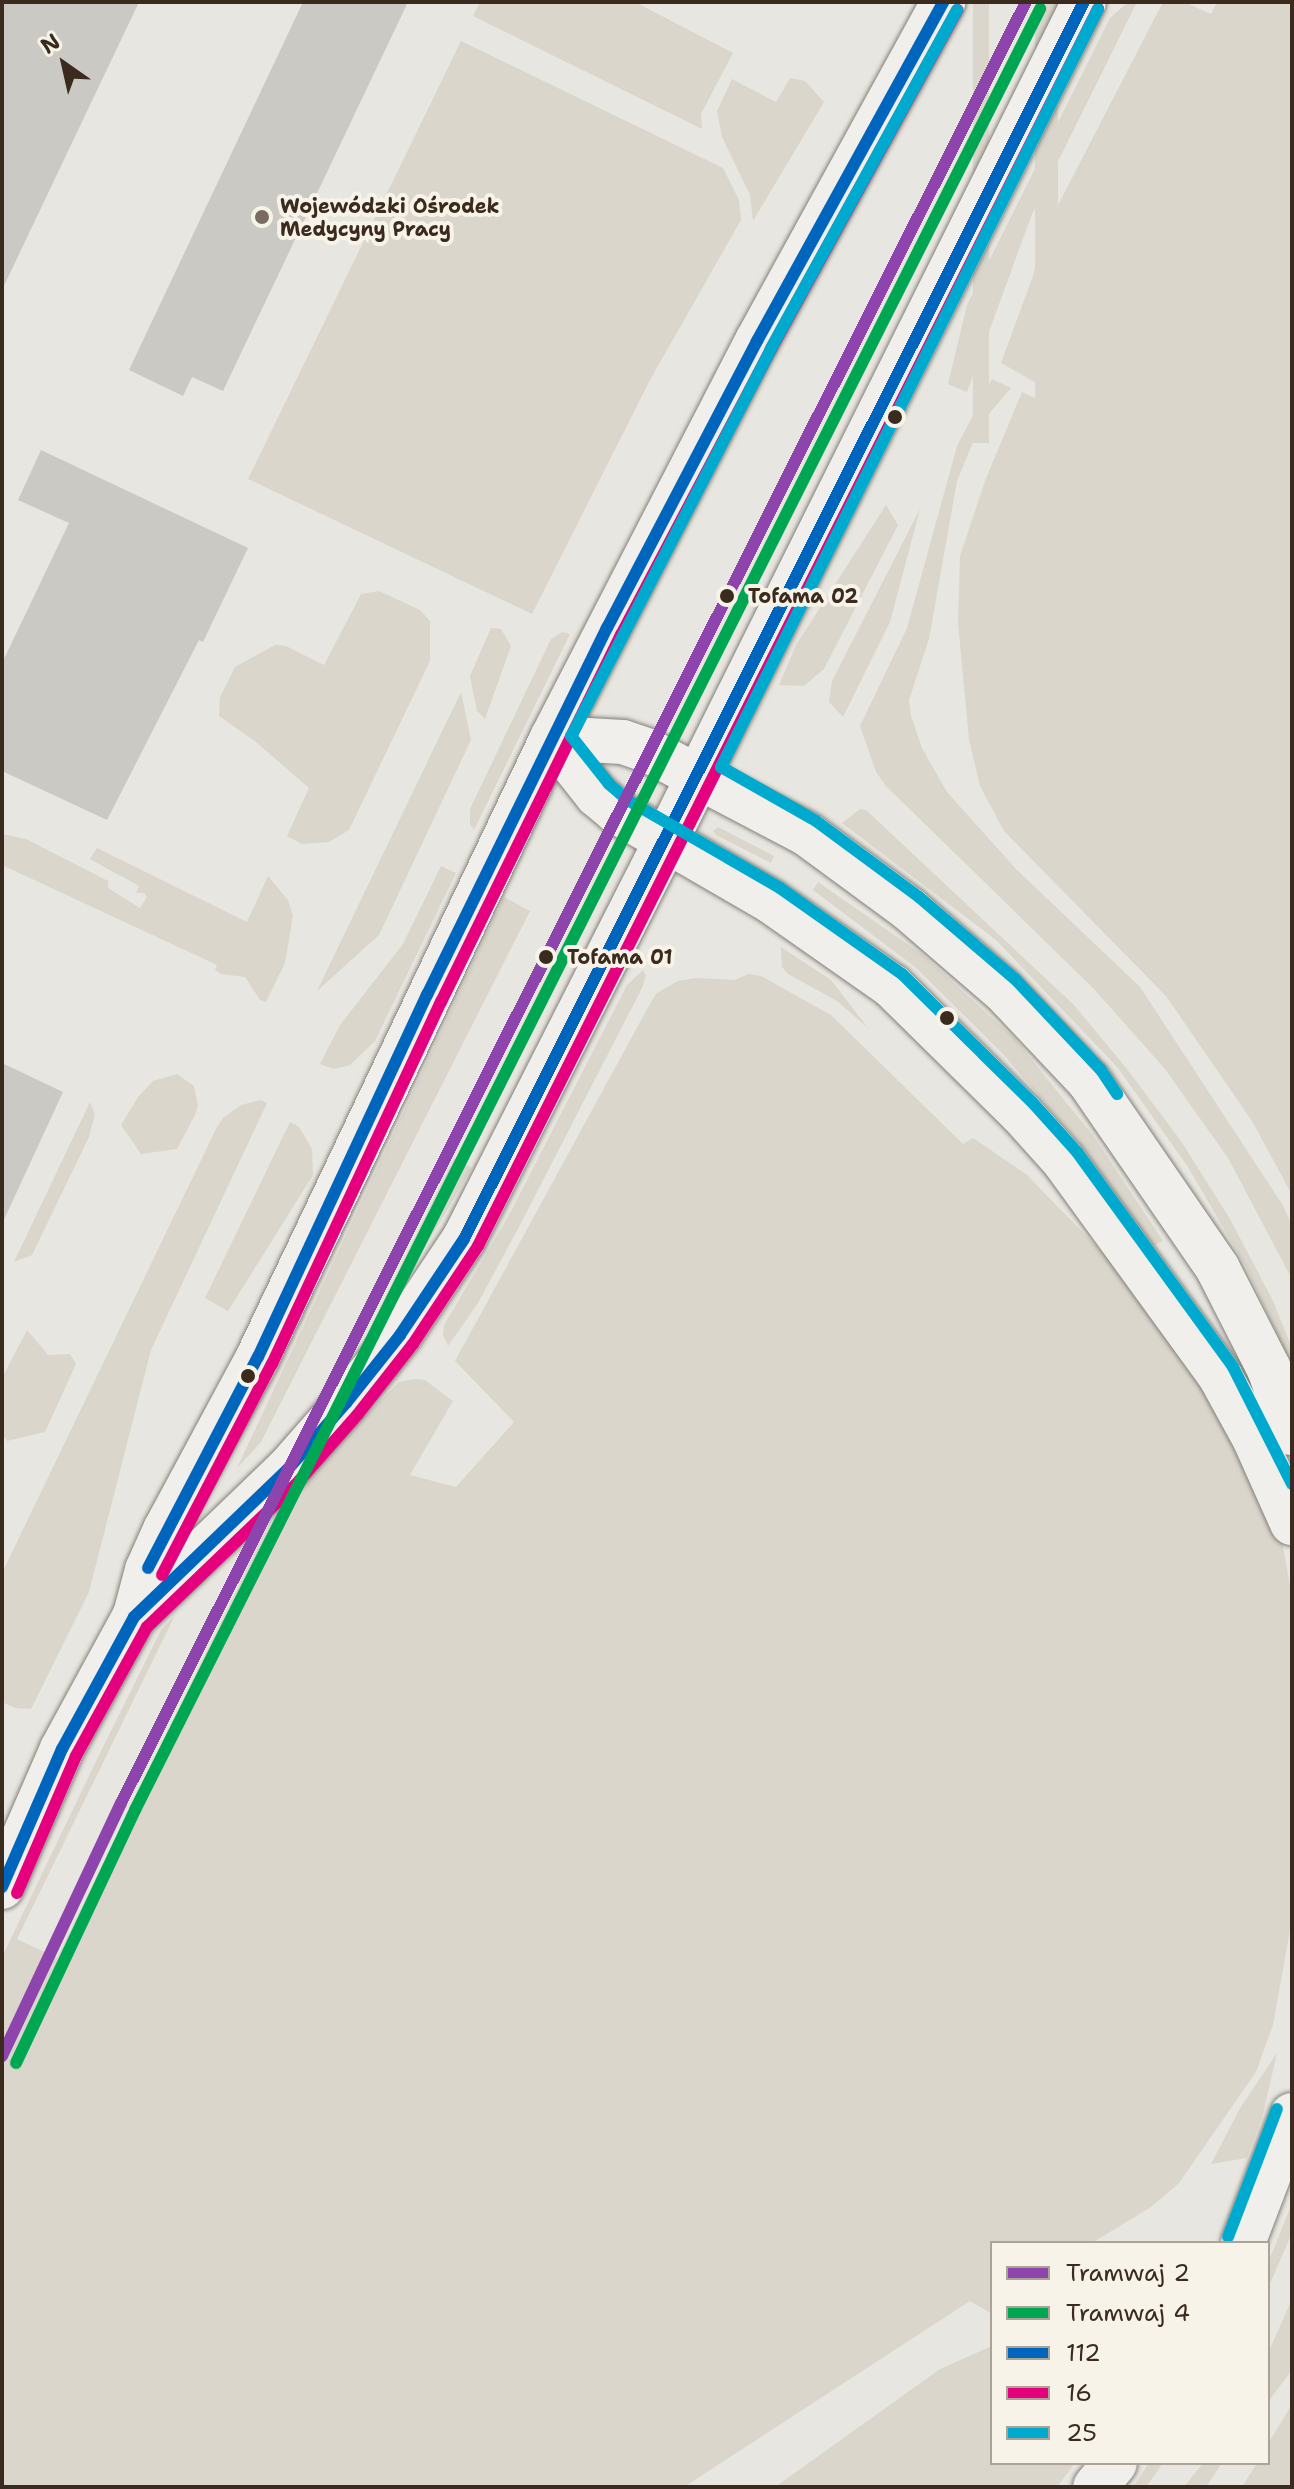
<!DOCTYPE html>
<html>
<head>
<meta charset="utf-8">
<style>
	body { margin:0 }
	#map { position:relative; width:1294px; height:2489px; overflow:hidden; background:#e8e6e0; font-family:"Shantell Sans",sans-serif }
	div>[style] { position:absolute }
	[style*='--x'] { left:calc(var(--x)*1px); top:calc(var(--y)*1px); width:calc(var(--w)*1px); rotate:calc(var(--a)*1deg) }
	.green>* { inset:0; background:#dad6cc; transform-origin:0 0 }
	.building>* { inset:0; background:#cbc9c4 }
	.roads { filter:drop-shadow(0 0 2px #84807a) drop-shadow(0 0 2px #84807a) }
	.tertiary>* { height:44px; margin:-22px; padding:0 22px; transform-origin:22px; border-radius:22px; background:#f0efeb }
	.secondary>* { height:44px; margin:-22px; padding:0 22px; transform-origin:22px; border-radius:22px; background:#f0efeb }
	.bus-1>* { height:12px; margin:-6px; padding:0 6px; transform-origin:6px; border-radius:6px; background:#0065bd }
	.bus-2>* { height:12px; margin:-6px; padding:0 6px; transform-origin:6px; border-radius:6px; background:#e5007d }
	.bus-3>* { height:12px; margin:-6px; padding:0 6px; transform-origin:6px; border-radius:6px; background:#00a9ce }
	.tram-1>* { height:12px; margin:-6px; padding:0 6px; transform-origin:6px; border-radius:6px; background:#8e44ad }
	.tram-2>* { height:12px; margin:-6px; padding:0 6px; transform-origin:6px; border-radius:6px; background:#00a651 }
	.dots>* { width:22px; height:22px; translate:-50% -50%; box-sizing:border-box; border:4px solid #f7f3e8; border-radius:50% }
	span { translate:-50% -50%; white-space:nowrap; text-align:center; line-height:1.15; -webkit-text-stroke:8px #f7f3e8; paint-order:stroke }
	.poi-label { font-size:20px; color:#3b2a1e; font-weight:700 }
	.left { translate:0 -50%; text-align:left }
	.stop-label { font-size:20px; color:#3b2a1e; font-weight:700 }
	.frame { position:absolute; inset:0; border:4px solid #3b2a1e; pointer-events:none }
	.legend { position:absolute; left:990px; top:2241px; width:280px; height:224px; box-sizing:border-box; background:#f7f3e8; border:2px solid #aca397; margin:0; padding:10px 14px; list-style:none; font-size:24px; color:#3b2a1e }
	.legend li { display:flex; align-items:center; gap:16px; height:40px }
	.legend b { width:40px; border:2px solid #aca397 }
	.north { position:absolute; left:24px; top:24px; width:80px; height:80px; -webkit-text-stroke:6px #f7f3e8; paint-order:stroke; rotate:326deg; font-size:22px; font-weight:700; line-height:32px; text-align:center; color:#3b2a1e }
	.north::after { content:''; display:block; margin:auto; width:28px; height:36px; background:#3b2a1e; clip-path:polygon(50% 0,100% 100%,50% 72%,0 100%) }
</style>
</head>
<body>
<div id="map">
	<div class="green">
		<i style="clip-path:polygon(480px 2px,635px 2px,733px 53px,701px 114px,702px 129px,473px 16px)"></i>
		<i style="left:973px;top:2px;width:16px;height:441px"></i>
		<i style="left:1035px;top:2px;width:23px;height:727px"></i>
		<i style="clip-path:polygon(1128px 2px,1137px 2px,1032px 214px,967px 392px,948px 384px,967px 305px,1110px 18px)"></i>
		<i style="clip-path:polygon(1163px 2px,1184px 2px,1211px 14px,1217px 2px,1292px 2px,1292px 1195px,1252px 1121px,1166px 996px,1004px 831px,980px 786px,969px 740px,958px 623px,960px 556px,985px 481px,1022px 392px,1035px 398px,1040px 385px,1001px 363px,1033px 276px,1041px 238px)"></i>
		<i style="clip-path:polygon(461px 41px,723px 168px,739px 200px,741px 220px,650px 380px,532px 614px,248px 479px)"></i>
		<i style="clip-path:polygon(790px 78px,805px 81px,824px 102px,753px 221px,750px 195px,722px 137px,717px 111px,732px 79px,776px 102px)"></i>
		<i style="clip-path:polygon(992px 379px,1011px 388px,981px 423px,957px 481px,929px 639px,909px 700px,911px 716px,922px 748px,947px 792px,1016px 869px,1140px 987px,1282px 1204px,1292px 1225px,1292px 1279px,1228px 1158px,1165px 1069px,1094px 989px,886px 786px,876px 772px,860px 726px,907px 628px,957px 446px)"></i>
		<i style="clip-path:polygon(886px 505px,898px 525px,824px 669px,804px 686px,779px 685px,796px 645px)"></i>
		<i style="clip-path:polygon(920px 509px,890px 622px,843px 717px,829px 702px,832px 681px)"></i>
		<i style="clip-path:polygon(379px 591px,420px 610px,430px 621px,430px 661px,349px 830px,329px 842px,302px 844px,287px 836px,309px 788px,256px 742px,219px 716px,220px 697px,235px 667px,275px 645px,286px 646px,324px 665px,361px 594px)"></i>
		<i style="clip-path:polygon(491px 628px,501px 629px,511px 646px,485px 719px,477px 711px,470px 676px)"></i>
		<i style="clip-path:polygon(562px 632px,570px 634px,474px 830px,470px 824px,470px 809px,551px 639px)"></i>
		<i style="clip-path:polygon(461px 692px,471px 740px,379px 935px,317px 991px)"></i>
		<i style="clip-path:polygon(860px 809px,866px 810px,1074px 1005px,1127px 1069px,1181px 1141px,1230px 1219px,1273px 1301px,1292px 1348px,1292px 1366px,1246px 1267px,1188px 1167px,1118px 1068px,996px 940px,842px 823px)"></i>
		<i style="clip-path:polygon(718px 827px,774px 856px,771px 863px,716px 835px,713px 831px)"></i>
		<i style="clip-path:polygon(2px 834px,26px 839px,108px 881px,108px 888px,140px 908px,147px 897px,144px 893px,136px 893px,139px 886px,90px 859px,97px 848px,247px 922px,268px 876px,288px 900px,293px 916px,285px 963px,266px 1002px,260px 1000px,245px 977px,221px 974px,215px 970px,217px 965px,2px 865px)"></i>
		<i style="clip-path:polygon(441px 866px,456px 873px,375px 1041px,350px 1065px,334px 1069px,320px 1064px,340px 1025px,403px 944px)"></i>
		<i style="clip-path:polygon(818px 882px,923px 955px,1015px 1039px,1095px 1138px,1163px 1241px,1149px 1247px,1082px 1146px,1002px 1053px,915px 967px,813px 890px)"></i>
		<i style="clip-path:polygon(504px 897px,530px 911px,261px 1442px,237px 1468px)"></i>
		<i style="clip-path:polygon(781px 947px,831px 980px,868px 1028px,837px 1001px,788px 974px,782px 967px)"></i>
		<i style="clip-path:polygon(643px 970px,646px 976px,642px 988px,520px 1225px,478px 1303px,448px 1346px,443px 1335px,444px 1325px,508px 1217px,627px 985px)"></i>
		<i style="clip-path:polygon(749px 974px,761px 976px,831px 1015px,963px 1144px,973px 1138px,1027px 1175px,1133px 1284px,1245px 1444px,1283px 1546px,1292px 1598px,1292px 1919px,1273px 2025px,1256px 2072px,1179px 2183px,1151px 2207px,1092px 2243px,992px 2243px,992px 2314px,970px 2301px,684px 2487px,2px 2487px,2px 1957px,100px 1753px,161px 1630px,175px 1615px,17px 1939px,57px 1958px,279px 1503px,399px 1382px,415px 1379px,425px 1380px,453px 1401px,410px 1475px,456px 1487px,514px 1422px,455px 1361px,651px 1002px,657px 993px,678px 981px,695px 978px,734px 980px)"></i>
		<i style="clip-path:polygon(177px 1074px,194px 1086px,198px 1106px,195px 1115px,177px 1149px,141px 1154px,121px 1125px,138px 1097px,153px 1081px)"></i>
		<i style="clip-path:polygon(261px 1100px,267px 1103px,151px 1350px,89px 1592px,31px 1709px,15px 1708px,2px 1702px,2px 1573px,216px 1129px,223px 1118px,241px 1105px)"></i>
		<i style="clip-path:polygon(90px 1102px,95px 1114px,89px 1137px,32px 1255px,14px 1262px)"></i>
		<i style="clip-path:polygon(290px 1122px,299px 1127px,312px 1149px,313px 1175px,228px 1311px,205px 1298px)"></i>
		<i style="clip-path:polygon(454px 1158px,472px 1168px,396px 1296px,370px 1328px)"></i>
		<i style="clip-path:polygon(27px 1330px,48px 1355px,70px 1354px,76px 1364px,45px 1432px,7px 1441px,2px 1433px,2px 1378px)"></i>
		<i style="clip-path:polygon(1277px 2053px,1263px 2114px,1247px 2158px,1211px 2164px,1240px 2108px)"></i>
		<i style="clip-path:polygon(1292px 2203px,1292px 2233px,1268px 2288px,1268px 2263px)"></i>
		<i style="clip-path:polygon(1292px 2299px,1292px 2370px,1268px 2402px,1268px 2353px)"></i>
		<i style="clip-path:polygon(992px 2346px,992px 2463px,1075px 2463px,1057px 2487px,775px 2487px,940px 2369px)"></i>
		<i style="clip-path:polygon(1292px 2404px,1292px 2487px,1242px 2487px,1257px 2463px,1268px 2463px,1268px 2444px)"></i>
		<i style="clip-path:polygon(1149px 2463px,1163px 2463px,1146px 2487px,1133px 2487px)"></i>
		<i style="clip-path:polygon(1203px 2463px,1222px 2463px,1206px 2487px,1184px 2487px)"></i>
	</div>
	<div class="building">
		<i style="clip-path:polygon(2px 2px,139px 2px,2px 290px)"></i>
		<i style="clip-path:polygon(303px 2px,408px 2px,223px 391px,192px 377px,183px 396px,129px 370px)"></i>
		<i style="clip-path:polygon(41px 450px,248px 548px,203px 642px,199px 640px,107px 820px,2px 771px,2px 663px,69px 523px,18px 500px)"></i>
		<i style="clip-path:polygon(2px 1063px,63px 1092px,2px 1224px)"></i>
	</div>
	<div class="roads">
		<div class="tertiary">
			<i style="--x:135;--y:1615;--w:47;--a:-75.1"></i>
			<i style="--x:147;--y:1570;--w:44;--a:-65.8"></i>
			<i style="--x:165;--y:1530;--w:196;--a:-61.7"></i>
			<i style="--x:258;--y:1357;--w:685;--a:-64.59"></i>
			<i style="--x:2;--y:1887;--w:150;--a:-66.5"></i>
			<i style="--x:62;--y:1749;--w:150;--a:-61.4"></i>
			<i style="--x:134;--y:1617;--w:214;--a:-43.9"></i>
			<i style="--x:288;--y:1469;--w:88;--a:-48.7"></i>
			<i style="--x:346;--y:1403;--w:87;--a:-51.5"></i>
			<i style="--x:400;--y:1335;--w:115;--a:-56.3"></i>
			<i style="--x:464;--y:1239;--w:446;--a:-63.1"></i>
		</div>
		<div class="secondary">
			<i style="--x:552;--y:738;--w:73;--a:51.7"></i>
			<i style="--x:597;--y:795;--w:26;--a:40"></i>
			<i style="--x:617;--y:812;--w:179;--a:30.1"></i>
			<i style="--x:772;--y:902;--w:146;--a:35"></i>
			<i style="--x:892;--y:986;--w:181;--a:44.6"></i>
			<i style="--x:1021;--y:1113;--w:64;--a:48.1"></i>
			<i style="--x:1064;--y:1161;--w:266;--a:54"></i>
			<i style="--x:1220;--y:1376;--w:73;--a:61.3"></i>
			<i style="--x:1255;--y:1440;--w:91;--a:66"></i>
			<i style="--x:552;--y:738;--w:71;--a:3.2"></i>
			<i style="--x:623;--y:742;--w:28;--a:19"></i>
			<i style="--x:649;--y:751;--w:178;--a:27.7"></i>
			<i style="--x:807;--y:834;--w:127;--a:36.3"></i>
			<i style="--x:909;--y:909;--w:124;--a:40.8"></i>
			<i style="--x:1003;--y:990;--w:125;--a:46.6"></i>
			<i style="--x:1089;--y:1081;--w:228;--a:55.5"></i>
			<i style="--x:1218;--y:1269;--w:112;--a:63"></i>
			<i style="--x:1269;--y:1369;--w:68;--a:70.2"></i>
			<i style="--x:552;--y:738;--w:447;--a:-62.7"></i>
			<i style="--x:757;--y:341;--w:387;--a:-61.2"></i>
			<i style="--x:666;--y:841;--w:937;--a:-63.52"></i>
			<i style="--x:1243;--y:2243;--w:137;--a:-69.1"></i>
			<i style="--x:1095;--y:2487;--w:31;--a:-50"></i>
		</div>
	</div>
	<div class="bus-1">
		<i style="--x:148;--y:1568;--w:238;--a:-62.5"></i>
		<i style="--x:258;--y:1357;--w:400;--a:-65"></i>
		<i style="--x:427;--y:995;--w:409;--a:-63.9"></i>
		<i style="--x:607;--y:628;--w:324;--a:-62.4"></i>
		<i style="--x:757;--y:341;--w:387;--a:-61.2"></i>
		<i style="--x:2;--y:1887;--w:150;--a:-66.5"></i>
		<i style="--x:62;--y:1749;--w:150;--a:-61.4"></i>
		<i style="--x:134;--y:1617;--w:214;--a:-43.9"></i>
		<i style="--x:288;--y:1469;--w:88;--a:-48.7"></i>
		<i style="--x:346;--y:1403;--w:87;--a:-51.5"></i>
		<i style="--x:400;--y:1335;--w:115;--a:-56.3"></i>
		<i style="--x:464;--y:1239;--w:1384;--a:-63.38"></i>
	</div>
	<div class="bus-2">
		<i style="--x:162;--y:1575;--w:238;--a:-62.5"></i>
		<i style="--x:272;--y:1364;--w:400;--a:-65"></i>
		<i style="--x:441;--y:1002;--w:409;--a:-63.9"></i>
		<i style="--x:621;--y:635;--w:323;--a:-62.3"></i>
		<i style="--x:771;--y:349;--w:387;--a:-61.2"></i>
		<i style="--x:17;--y:1893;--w:149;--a:-66.7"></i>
		<i style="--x:76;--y:1756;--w:147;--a:-61.2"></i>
		<i style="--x:147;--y:1627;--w:211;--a:-43.8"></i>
		<i style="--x:299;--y:1481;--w:89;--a:-48.6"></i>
		<i style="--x:358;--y:1414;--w:89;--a:-51.8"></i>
		<i style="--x:413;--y:1344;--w:118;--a:-56.4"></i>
		<i style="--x:478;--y:1246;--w:1384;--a:-63.38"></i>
	</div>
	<div class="bus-3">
		<i style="--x:1098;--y:9;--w:847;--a:116.44"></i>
		<i style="--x:721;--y:767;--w:109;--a:29.6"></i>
		<i style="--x:816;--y:821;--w:128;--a:36.4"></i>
		<i style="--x:919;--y:897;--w:126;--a:40.5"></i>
		<i style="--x:1015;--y:979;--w:125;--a:46.6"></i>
		<i style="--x:1101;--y:1070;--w:29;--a:56"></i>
		<i style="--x:957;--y:10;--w:387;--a:118.8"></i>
		<i style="--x:771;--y:349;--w:436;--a:117.3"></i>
		<i style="--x:571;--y:736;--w:61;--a:51.6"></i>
		<i style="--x:609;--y:784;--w:23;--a:41"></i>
		<i style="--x:626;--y:799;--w:178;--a:30"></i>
		<i style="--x:780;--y:888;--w:149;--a:35.2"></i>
		<i style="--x:902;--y:974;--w:182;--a:44.6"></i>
		<i style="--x:1032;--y:1102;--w:67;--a:48"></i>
		<i style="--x:1077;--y:1152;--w:266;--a:54"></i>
		<i style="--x:1233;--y:1367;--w:131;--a:63.2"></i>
		<i style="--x:1228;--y:2237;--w:137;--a:-69.1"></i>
	</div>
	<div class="tram-1">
		<i style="--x:2;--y:2056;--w:280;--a:-64.8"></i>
		<i style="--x:121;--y:1803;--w:2016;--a:-63.32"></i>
	</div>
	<div class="tram-2">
		<i style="--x:16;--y:2063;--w:280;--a:-64.8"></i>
		<i style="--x:135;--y:1810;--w:2016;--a:-63.32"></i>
	</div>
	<div class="dots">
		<i style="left:262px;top:217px;background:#786c62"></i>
		<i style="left:895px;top:417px;background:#3b2a1e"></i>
		<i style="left:727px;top:596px;background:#3b2a1e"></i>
		<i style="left:546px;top:957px;background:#3b2a1e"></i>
		<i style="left:947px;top:1018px;background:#3b2a1e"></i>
		<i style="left:248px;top:1376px;background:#3b2a1e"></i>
	</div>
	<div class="poi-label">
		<span class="left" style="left:280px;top:218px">Wojewódzki Ośrodek<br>Medycyny Pracy</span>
	</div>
	<div class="stop-label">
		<span class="left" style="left:748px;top:596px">Tofama 02</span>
		<span class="left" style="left:567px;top:957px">Tofama 01</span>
	</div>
	<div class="frame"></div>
	<ul class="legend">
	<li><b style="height:10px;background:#8e44ad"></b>Tramwaj 2</li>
	<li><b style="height:10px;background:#00a651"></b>Tramwaj 4</li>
	<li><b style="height:10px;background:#0065bd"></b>112</li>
	<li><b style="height:10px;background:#e5007d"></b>16</li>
	<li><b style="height:10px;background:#00a9ce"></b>25</li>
	</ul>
	<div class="north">N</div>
</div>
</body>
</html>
